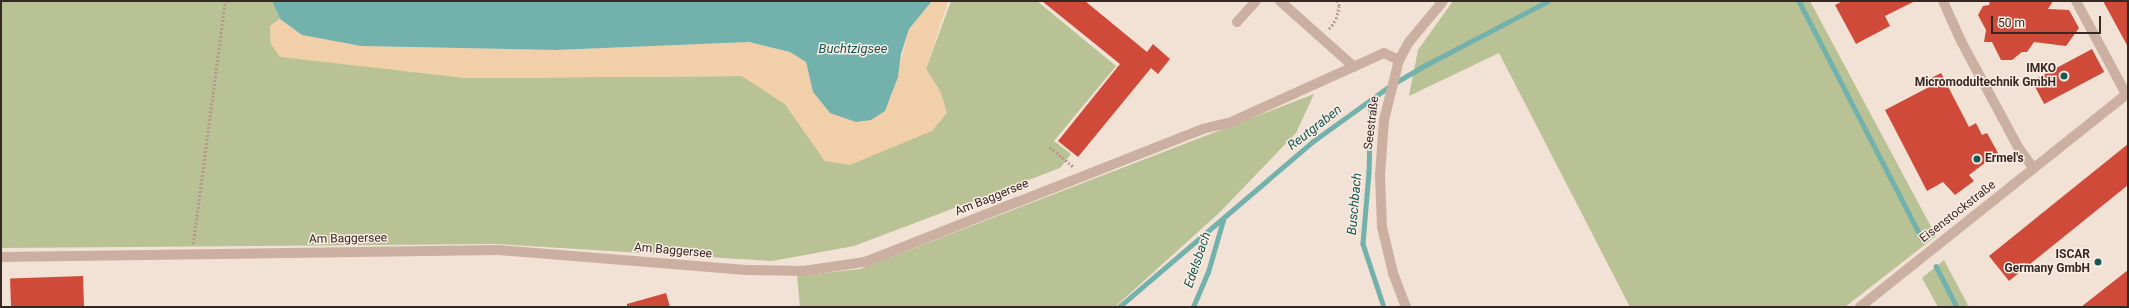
<!DOCTYPE html>
<html>
<head>
<meta charset="utf-8">
<style>
	body { margin:0 }
	#map { position:relative; width:2129px; height:308px; overflow:hidden; background:#f2e2d6; font-family:Roboto,sans-serif }
	div>[style] { position:absolute }
	[style*='--x'] { left:calc(var(--x)*1px); top:calc(var(--y)*1px); width:calc(var(--w)*1px); rotate:calc(var(--a)*1deg) }
	.green>* { inset:0; background:#b8c295 }
	.sand>* { inset:0; background:#f1d0a9 }
	.water>* { inset:0; background:#73b1ac }
	.stream>* { height:4.5px; margin:-2.25px; padding:0 2.25px; transform-origin:2.25px; border-radius:2.25px; background:#73b1ac }
	.building>* { inset:0; background:#cf4a38; transform-origin:0 0 }
	.path>* { height:2.5px; margin-top:-1.25px; transform-origin:0; background:repeating-linear-gradient(90deg,#b7998c 0 2px,transparent 0 4px) }
	.minor>* { height:10px; margin:-5px; padding:0 5px; transform-origin:5px; border-radius:5px; background:#cbb0a2 }
	.dots>* { width:11px; height:11px; translate:-50% -50%; box-sizing:border-box; border:2px solid #faece2; border-radius:50% }
	span { translate:-50% -50%; white-space:nowrap; text-align:center; line-height:1.15; -webkit-text-stroke:3px #faece2; paint-order:stroke }
	.poi-label { font-size:12px; color:#352825; font-weight:700 }
	.right { translate:-100% -50%; text-align:right }
	.left { translate:0 -50%; text-align:left }
	.street-label { font-size:12px; color:#352825 }
	.water-label { font-size:13px; color:#185955; font-style:italic }
	.frame { position:absolute; inset:0; border:2px solid #352825; pointer-events:none }
	.scale { position:absolute; left:1991px; top:16px; width:110px; height:18px; box-sizing:border-box; border:2px solid #352825; border-top:0; padding-left:5px; font-size:12px; line-height:14px; white-space:nowrap; color:#352825; -webkit-text-stroke:3px #faece2; paint-order:stroke }
</style>
</head>
<body>
<div id="map">
	<div class="green">
		<i style="clip-path:polygon(1px 1px,272px 1px,280px 19px,270px 26px,271px 44px,465px 78px,742px 76px,785px 104px,825px 161px,941px 93px,926px 69px,951px 1px,1037px 1px,1116px 66px,1054px 141px,1071px 154px,1060px 168px,854px 246px,772px 261px,496px 244px,1px 248px)"></i>
		<i style="clip-path:polygon(1453px 1px,1810px 1px,1936px 236px,1845px 307px,1630px 307px,1499px 53px,1409px 96px,1418px 50px)"></i>
		<i style="clip-path:polygon(1314px 94px,1296px 133px,1219px 213px,1115px 307px,800px 307px,797px 276px,860px 269px)"></i>
		<i style="clip-path:polygon(1944px 260px,1969px 307px,1938px 307px,1922px 278px)"></i>
	</div>
	<div class="sand">
		<i style="clip-path:polygon(932px 1px,948px 2px,926px 69px,941px 93px,947px 113px,932px 131px,850px 165px,825px 161px,785px 104px,742px 76px,465px 78px,280px 57px,271px 44px,270px 26px,280px 19px,302px 35px,361px 46px,556px 50px,749px 42px,790px 52px,806px 62px,813px 92px,830px 113px,891px 98px,909px 29px)"></i>
	</div>
	<div class="water">
		<i style="clip-path:polygon(272px 1px,932px 1px,909px 29px,901px 54px,898px 77px,885px 111px,871px 120px,856px 122px,830px 113px,813px 92px,806px 62px,790px 52px,749px 42px,556px 50px,361px 46px,302px 35px,280px 19px)"></i>
	</div>
	<div class="stream">
		<i style="--x:1799;--y:1;--w:267;--a:62.6"></i>
		<i style="--x:1371;--y:100;--w:72;--a:91.6"></i>
		<i style="--x:1369;--y:172;--w:72;--a:94.8"></i>
		<i style="--x:1363;--y:244;--w:66;--a:71.6"></i>
		<i style="--x:1936;--y:266;--w:46;--a:62.9"></i>
		<i style="--x:1119;--y:307;--w:254;--a:-40.5"></i>
		<i style="--x:1312;--y:142;--w:97;--a:-35.8"></i>
		<i style="--x:1391;--y:85;--w:34;--a:-30"></i>
		<i style="--x:1420;--y:68;--w:144;--a:-27.6"></i>
		<i style="--x:1193;--y:307;--w:38;--a:-67"></i>
		<i style="--x:1208;--y:272;--w:54;--a:-73.9"></i>
	</div>
	<div class="building">
		<i style="clip-path:polygon(1042px 1px,1085px 1px,1147px 52px,1153px 44px,1170px 59px,1158px 74px,1151px 68px,1078px 157px,1058px 141px,1120px 64px)"></i>
		<i style="clip-path:polygon(1843px 1px,1915px 1px,1885px 16px,1890px 26px,1856px 44px,1835px 5px)"></i>
		<i style="clip-path:polygon(1990px 1px,2053px 1px,2048px 9px,2069px 10px,2079px 28px,2066px 46px,2034px 42px,2027px 52px,2022px 52px,2012px 60px,2001px 60px,1992px 42px,1984px 42px,1986px 30px,1978px 15px,1983px 6px,1989px 5px)"></i>
		<i style="clip-path:polygon(2103px 1px,2128px 1px,2128px 47px)"></i>
		<i style="left:2092px;top:49px;width:26px;height:68px;rotate:62deg"></i>
		<i style="clip-path:polygon(1941px 73px,1969px 127px,1976px 123px,1982px 135px,1987px 133px,1998px 153px,1969px 175px,1974px 181px,1955px 195px,1943px 182px,1927px 191px,1885px 110px,1931px 86px,1927px 80px)"></i>
		<i style="clip-path:polygon(2128px 144px,2128px 185px,2009px 281px,1989px 256px)"></i>
		<i style="clip-path:polygon(2128px 270px,2128px 307px,2081px 307px)"></i>
		<i style="left:83px;top:276px;width:31px;height:73px;rotate:88deg"></i>
		<i style="clip-path:polygon(666px 293px,670px 307px,627px 307px,627px 304px)"></i>
	</div>
	<div class="path">
		<i style="--x:1329;--y:29;--w:12;--a:-55"></i>
		<i style="--x:1336;--y:19;--w:13;--a:-77"></i>
		<i style="--x:1339;--y:6;--w:5;--a:-112"></i>
		<i style="--x:1050;--y:147;--w:31;--a:40"></i>
		<i style="--x:193;--y:244;--w:245;--a:-82.5"></i>
	</div>
	<div class="minor">
		<i style="--x:1280;--y:1;--w:99;--a:41.7"></i>
		<i style="--x:1943;--y:1;--w:44;--a:65.8"></i>
		<i style="--x:1961;--y:41;--w:120;--a:61.7"></i>
		<i style="--x:2018;--y:147;--w:26;--a:54"></i>
		<i style="--x:2076;--y:1;--w:106;--a:61.7"></i>
		<i style="--x:1237;--y:22;--w:28;--a:-48"></i>
		<i style="--x:1;--y:257;--w:497;--a:-0.8"></i>
		<i style="--x:498;--y:250;--w:249;--a:4.6"></i>
		<i style="--x:746;--y:270;--w:57;--a:1"></i>
		<i style="--x:803;--y:271;--w:63;--a:-8.3"></i>
		<i style="--x:865;--y:262;--w:362;--a:-21.5"></i>
		<i style="--x:1202;--y:129;--w:28;--a:-13"></i>
		<i style="--x:1229;--y:123;--w:170;--a:-24.3"></i>
		<i style="--x:1384;--y:53;--w:17;--a:25"></i>
		<i style="--x:1406;--y:307;--w:36;--a:-111"></i>
		<i style="--x:1393;--y:273;--w:47;--a:-103.4"></i>
		<i style="--x:1382;--y:227;--w:52;--a:-92.2"></i>
		<i style="--x:1380;--y:175;--w:55;--a:-85.8"></i>
		<i style="--x:1384;--y:120;--w:62;--a:-76"></i>
		<i style="--x:1399;--y:60;--w:21;--a:-61"></i>
		<i style="--x:1409;--y:42;--w:53;--a:-50.3"></i>
		<i style="--x:1860;--y:307;--w:343;--a:-38.6"></i>
	</div>
	<div class="dots">
		<i style="left:2064px;top:76px;background:#185955"></i>
		<i style="left:1977px;top:159px;background:#185955"></i>
		<i style="left:2098px;top:262px;background:#185955"></i>
	</div>
	<div class="poi-label">
		<span class="right" style="left:2056px;top:76px">IMKO<br>Micromodultechnik GmbH</span>
		<span class="left" style="left:1985px;top:159px">Ermel's</span>
		<span class="right" style="left:2090px;top:262px">ISCAR<br>Germany GmbH</span>
	</div>
	<div class="street-label">
		<span style="left:1372px;top:123px;rotate:-83deg">Seestraße</span>
		<span style="left:992px;top:198px;rotate:-22deg">Am Baggersee</span>
		<span style="left:1958px;top:212px;rotate:-38deg">Eisenstockstraße</span>
		<span style="left:348px;top:239px;rotate:-1deg">Am Baggersee</span>
		<span style="left:673px;top:251px;rotate:5deg">Am Baggersee</span>
	</div>
	<div class="water-label">
		<span style="left:853px;top:49px">Buchtzigsee</span>
		<span style="left:1315px;top:128px;rotate:-38deg">Reutgraben</span>
		<span style="left:1355px;top:204px;rotate:-85deg">Buschbach</span>
		<span style="left:1198px;top:260px;rotate:-71deg">Edelsbach</span>
	</div>
	<div class="frame"></div>
	<div class="scale">50 m</div>
</div>
</body>
</html>
